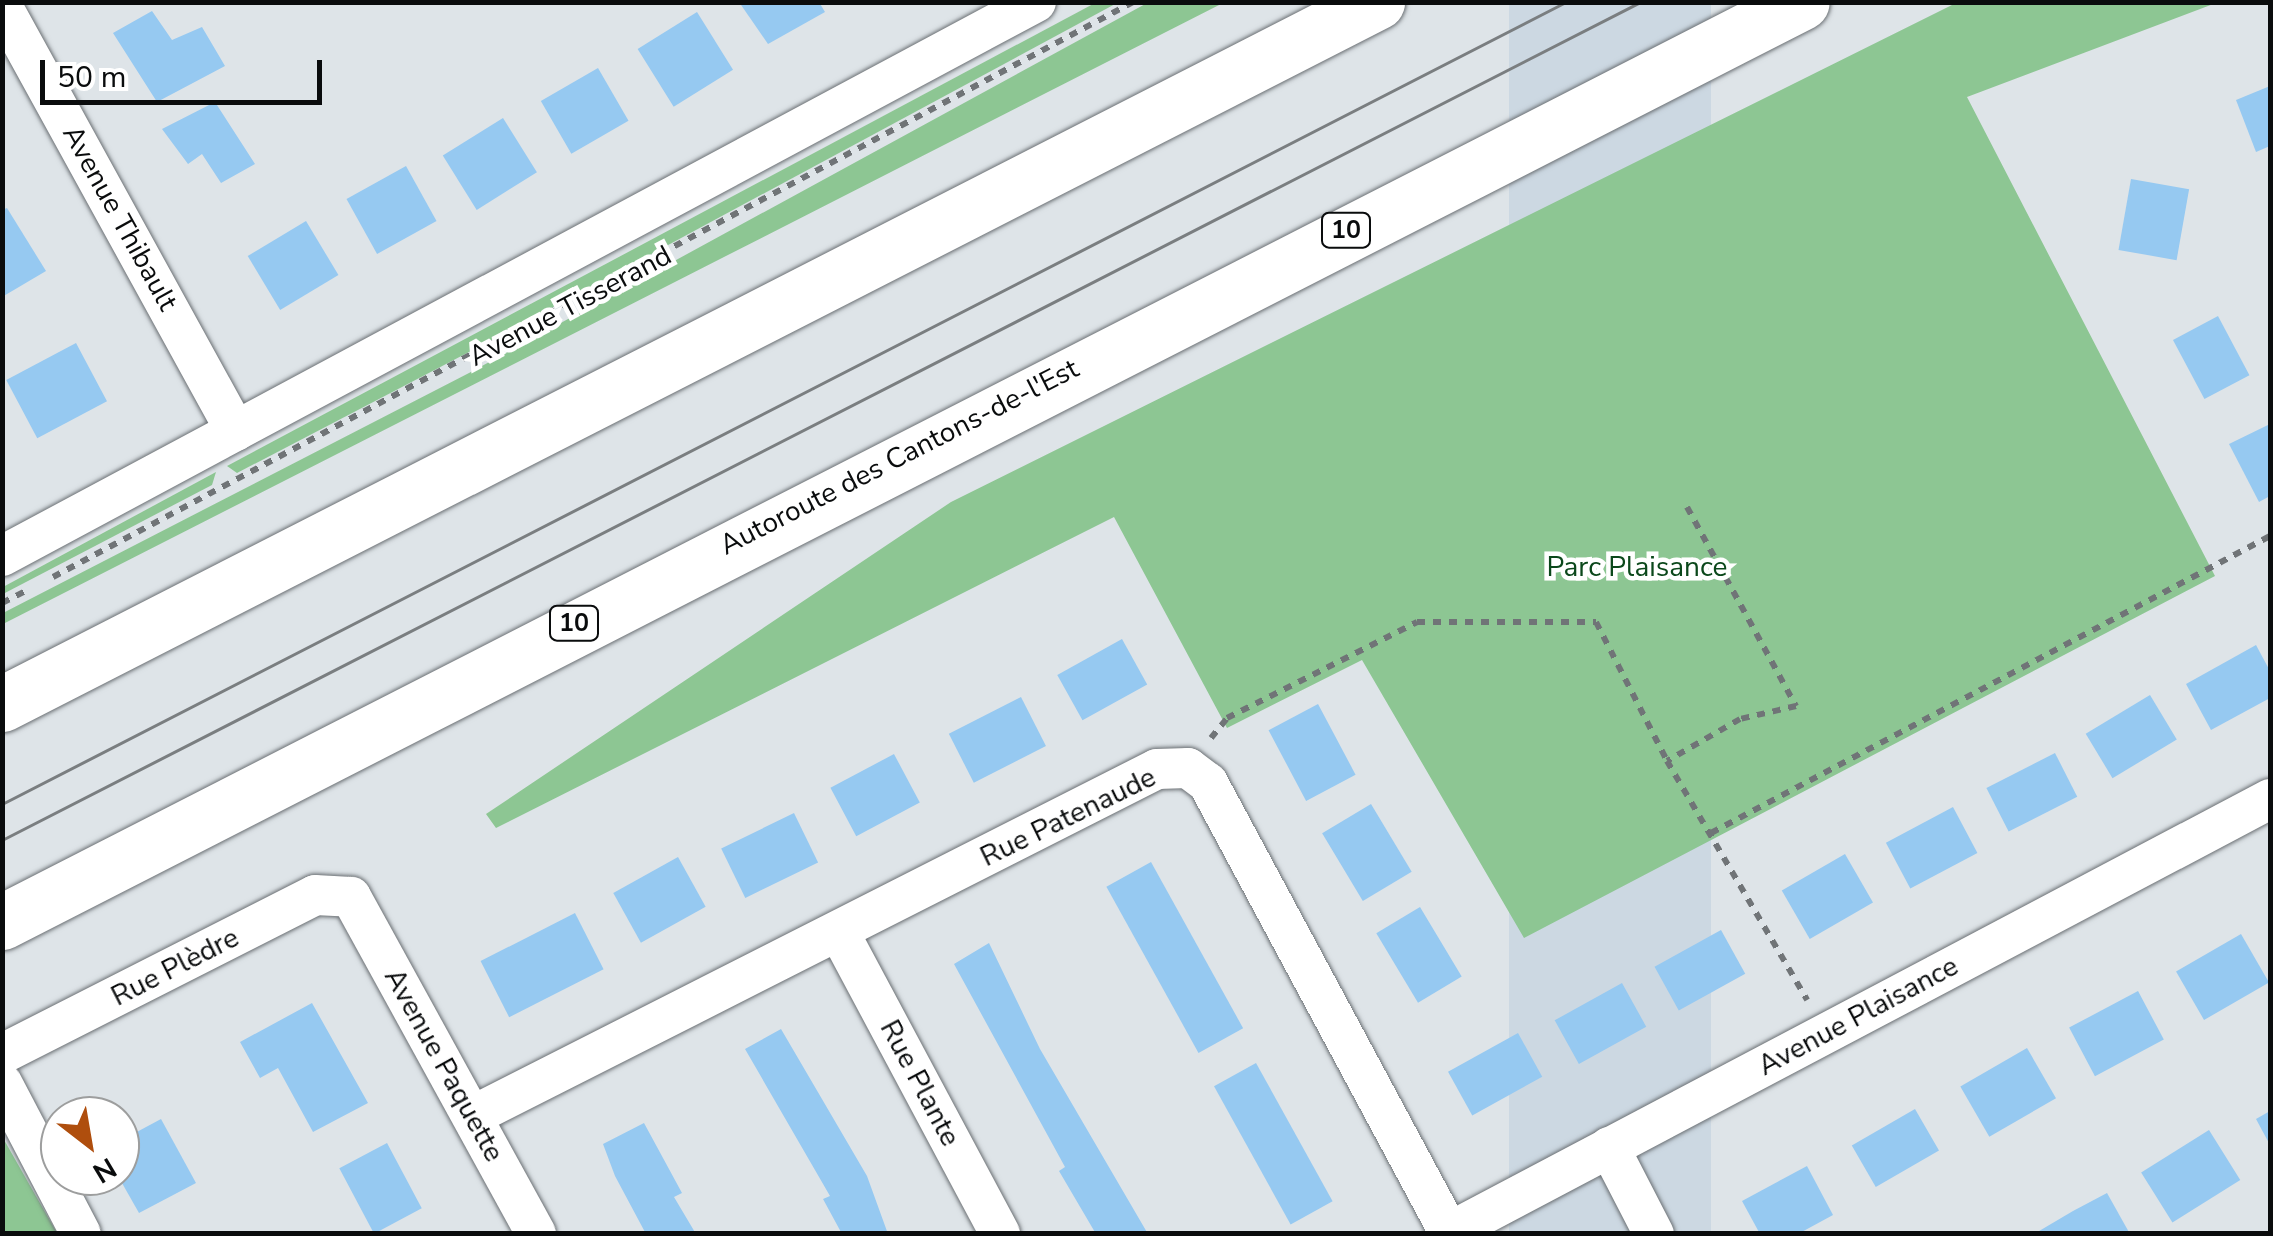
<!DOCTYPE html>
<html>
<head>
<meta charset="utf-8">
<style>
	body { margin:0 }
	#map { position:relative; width:2273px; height:1236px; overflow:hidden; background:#dee4e8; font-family:"Nunito Sans",sans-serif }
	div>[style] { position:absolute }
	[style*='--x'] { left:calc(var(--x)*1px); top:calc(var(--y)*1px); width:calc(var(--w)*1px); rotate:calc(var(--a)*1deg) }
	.built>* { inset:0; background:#ccd8e2; transform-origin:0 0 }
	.green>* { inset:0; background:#8dc693 }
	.building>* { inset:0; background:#96c9f1; transform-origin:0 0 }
	.path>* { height:6px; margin-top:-3px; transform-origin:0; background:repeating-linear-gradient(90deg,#707477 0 8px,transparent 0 16px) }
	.roads { filter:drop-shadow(0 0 2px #6a6f73) drop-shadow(0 0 2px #6a6f73) }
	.minor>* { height:40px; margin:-20px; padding:0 20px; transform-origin:20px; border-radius:20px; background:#fff }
	.highway>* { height:55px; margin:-27.5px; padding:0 27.5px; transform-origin:27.5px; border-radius:27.5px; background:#fff }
	.tram>* { height:2.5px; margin:-1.25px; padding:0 1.25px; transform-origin:1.25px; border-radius:1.25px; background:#7a7e80 }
	span { translate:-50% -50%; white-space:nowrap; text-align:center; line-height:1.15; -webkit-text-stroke:9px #fff; paint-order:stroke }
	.shield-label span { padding:2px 8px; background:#fff; border:2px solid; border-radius:8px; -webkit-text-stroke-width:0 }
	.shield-label { font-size:25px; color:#0a0c0d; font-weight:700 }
	.street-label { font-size:28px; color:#0a0c0d }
	.park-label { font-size:28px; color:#0b481b }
	.frame { position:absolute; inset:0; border:5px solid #0a0c0d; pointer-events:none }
	.north { position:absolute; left:40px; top:1096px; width:100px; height:100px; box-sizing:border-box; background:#fff; border:2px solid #9d9e9e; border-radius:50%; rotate:149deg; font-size:28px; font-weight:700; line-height:40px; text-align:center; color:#0a0c0d }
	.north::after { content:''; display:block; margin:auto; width:35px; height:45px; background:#af4e0d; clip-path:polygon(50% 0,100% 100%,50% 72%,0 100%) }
	.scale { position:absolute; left:40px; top:60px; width:282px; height:45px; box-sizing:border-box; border:5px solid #0a0c0d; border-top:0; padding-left:12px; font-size:30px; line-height:35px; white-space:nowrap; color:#0a0c0d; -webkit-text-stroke:8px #fff; paint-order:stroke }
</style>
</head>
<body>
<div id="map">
	<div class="built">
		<i style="left:1509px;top:3px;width:202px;height:1689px"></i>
	</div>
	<div class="green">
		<i style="clip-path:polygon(1149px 2px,1223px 3px,3px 624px,3px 613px,469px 373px)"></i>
		<i style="clip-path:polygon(1095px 3px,1117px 3px,492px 340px,237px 473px,227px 466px)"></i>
		<i style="clip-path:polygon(1956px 3px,2216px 3px,1967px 97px,2215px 576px,1524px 938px,1362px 660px,1227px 728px,1114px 517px,496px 828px,486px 814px,951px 502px)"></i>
		<i style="clip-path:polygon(216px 472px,212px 485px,3px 594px,3px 587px)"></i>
		<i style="clip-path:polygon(3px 1138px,57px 1233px,3px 1233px)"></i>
	</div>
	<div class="building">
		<i style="clip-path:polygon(739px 2px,819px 2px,825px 12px,768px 44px)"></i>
		<i style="clip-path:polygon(152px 11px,172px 40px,202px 27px,225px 66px,157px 102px,113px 33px)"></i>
		<i style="left:697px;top:12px;width:68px;height:70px;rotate:58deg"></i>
		<i style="left:598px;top:68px;width:61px;height:66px;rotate:60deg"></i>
		<i style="clip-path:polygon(2270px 86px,2270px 146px,2256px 152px,2236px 100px)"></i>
		<i style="clip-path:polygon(215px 102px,255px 164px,221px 183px,202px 154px,188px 164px,162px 129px)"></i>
		<i style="left:503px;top:118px;width:64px;height:71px;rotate:58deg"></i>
		<i style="left:406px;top:166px;width:63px;height:68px;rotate:61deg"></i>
		<i style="left:2131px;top:179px;width:59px;height:72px;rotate:10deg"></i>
		<i style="clip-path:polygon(7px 208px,46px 271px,2px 297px,2px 210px)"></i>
		<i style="left:306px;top:221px;width:63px;height:68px;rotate:59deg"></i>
		<i style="left:2218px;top:316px;width:67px;height:51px;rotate:62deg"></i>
		<i style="left:76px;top:343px;width:66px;height:79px;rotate:62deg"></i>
		<i style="clip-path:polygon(2270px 424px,2270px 496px,2259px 502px,2229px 444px)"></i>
		<i style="left:1122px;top:639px;width:52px;height:74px;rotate:61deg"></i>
		<i style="clip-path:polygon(2256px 645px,2270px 671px,2270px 698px,2211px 730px,2186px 684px)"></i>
		<i style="left:2150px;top:695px;width:52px;height:75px;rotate:59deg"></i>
		<i style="left:1021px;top:697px;width:55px;height:81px;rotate:63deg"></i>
		<i style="left:1318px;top:704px;width:80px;height:56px;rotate:62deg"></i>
		<i style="left:2055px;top:753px;width:49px;height:77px;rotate:63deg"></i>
		<i style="left:894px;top:754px;width:55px;height:72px;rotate:62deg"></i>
		<i style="left:1371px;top:804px;width:79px;height:57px;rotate:59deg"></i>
		<i style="left:1953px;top:807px;width:52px;height:76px;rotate:62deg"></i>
		<i style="left:794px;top:813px;width:55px;height:81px;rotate:64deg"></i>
		<i style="left:1845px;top:854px;width:56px;height:73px;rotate:60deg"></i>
		<i style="left:678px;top:857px;width:57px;height:74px;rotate:61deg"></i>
		<i style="left:1151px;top:862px;width:190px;height:51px;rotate:61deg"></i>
		<i style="left:1420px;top:907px;width:81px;height:51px;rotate:59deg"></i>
		<i style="left:575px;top:913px;width:63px;height:106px;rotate:63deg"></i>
		<i style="left:1721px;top:930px;width:50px;height:76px;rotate:61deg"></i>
		<i style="left:2241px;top:934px;width:56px;height:75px;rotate:60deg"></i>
		<i style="clip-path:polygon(989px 943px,1040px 1049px,1148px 1234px,1096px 1234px,1059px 1171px,1065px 1167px,954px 964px)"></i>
		<i style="left:1622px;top:983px;width:50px;height:77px;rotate:61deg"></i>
		<i style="left:2138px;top:991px;width:55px;height:78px;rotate:62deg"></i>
		<i style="clip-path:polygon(312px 1003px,368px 1103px,313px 1132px,278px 1068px,260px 1078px,240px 1042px)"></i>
		<i style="clip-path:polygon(781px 1029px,867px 1176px,888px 1234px,842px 1234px,823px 1199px,830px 1196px,745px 1049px)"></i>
		<i style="left:1518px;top:1033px;width:50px;height:80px;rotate:61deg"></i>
		<i style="left:2027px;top:1048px;width:58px;height:77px;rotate:60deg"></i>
		<i style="left:1256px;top:1063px;width:158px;height:48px;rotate:61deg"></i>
		<i style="left:1915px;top:1109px;width:48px;height:73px;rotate:60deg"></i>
		<i style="clip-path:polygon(2270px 1111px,2270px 1145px,2256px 1119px)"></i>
		<i style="clip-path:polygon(161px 1119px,196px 1183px,139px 1213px,118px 1176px,120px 1141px)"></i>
		<i style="clip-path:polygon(644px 1123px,682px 1193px,674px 1197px,696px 1234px,646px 1234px,615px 1176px,603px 1144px)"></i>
		<i style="left:2209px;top:1130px;width:59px;height:80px;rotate:58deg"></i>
		<i style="left:387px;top:1143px;width:74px;height:54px;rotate:62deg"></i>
		<i style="clip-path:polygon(1807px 1166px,1833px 1215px,1798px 1234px,1760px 1234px,1742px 1201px)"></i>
		<i style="clip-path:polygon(2107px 1193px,2130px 1234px,2034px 1234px,2073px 1211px)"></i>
	</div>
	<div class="path">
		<i style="--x:1687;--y:507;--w:227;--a:61.3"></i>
		<i style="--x:1796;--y:706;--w:57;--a:166.9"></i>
		<i style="--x:1740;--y:719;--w:84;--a:150.1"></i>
		<i style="--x:1667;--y:761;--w:277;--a:59.6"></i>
		<i style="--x:53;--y:577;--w:1224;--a:-28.03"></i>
		<i style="--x:2;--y:603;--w:25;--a:-27"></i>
		<i style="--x:1211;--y:738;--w:26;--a:-51"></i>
		<i style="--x:1227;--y:718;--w:213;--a:-26.8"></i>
		<i style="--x:1417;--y:622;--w:179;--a:0"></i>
		<i style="--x:1596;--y:622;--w:156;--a:62.9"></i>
		<i style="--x:1711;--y:833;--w:633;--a:-27.98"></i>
	</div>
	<div class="roads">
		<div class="minor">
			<i style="--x:2;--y:6;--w:485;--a:61.2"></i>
			<i style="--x:2;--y:556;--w:1173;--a:-28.18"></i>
			<i style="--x:839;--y:932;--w:342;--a:61.9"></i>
			<i style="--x:2;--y:1054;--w:351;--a:-26.9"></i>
			<i style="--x:315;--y:895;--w:36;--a:3"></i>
			<i style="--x:351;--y:897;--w:384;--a:61.2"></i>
			<i style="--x:2;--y:1083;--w:170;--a:62.4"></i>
			<i style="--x:472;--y:1116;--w:768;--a:-26.87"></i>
			<i style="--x:1157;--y:769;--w:31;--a:-2"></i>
			<i style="--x:1188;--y:768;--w:25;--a:37"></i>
			<i style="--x:1208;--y:783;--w:510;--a:61.78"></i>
			<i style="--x:1609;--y:1147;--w:98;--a:62.7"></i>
			<i style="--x:1446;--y:1234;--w:932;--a:-27.83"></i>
		</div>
		<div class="highway">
			<i style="--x:2;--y:704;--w:1544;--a:-27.05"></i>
			<i style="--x:2;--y:922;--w:2021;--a:-27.07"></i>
		</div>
	</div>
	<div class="tram">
		<i style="--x:2;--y:804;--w:1758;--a:-27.15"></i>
		<i style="--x:2;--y:840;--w:1840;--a:-27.09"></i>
	</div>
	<div class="shield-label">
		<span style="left:1346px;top:230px">10</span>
		<span style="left:574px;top:623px">10</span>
	</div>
	<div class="street-label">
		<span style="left:120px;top:218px;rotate:61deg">Avenue Thibault</span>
		<span style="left:570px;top:306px;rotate:-28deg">Avenue Tisserand</span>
		<span style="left:899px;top:457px;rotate:-27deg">Autoroute des Cantons-de-l'Est</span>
		<span style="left:1068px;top:817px;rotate:-26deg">Rue Patenaude</span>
		<span style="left:175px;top:967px;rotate:-27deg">Rue Plèdre</span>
		<span style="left:1858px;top:1016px;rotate:-28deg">Avenue Plaisance</span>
		<span style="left:444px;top:1065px;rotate:61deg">Avenue Paquette</span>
		<span style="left:920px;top:1083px;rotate:62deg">Rue Plante</span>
	</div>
	<div class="park-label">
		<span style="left:1637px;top:567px">Parc Plaisance</span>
	</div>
	<div class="frame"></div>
	<div class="north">N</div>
	<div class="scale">50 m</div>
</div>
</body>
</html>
